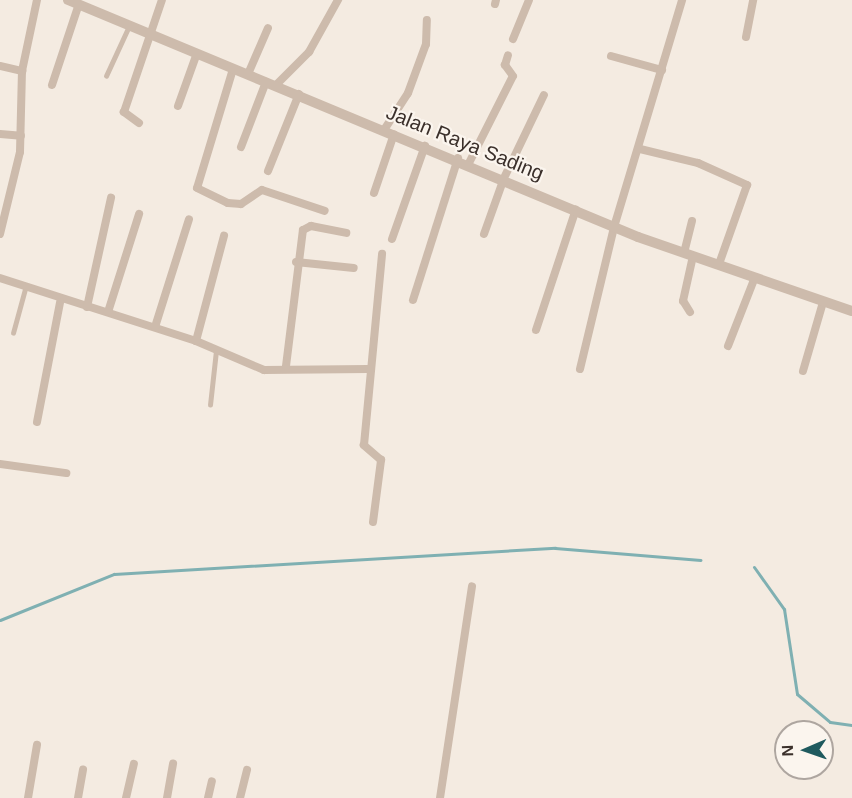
<!DOCTYPE html>
<html>
<head>
<meta charset="utf-8">
<style>
	body { margin:0 }
	#map { position:relative; width:852px; height:798px; overflow:hidden; background:#f4ebe1; font-family:Arial,sans-serif }
	div>[style] { position:absolute }
	[style*='--x'] { left:calc(var(--x)*1px); top:calc(var(--y)*1px); width:calc(var(--w)*1px); rotate:calc(var(--a)*1deg) }
	.stream>* { height:3px; margin:-1.5px; padding:0 1.5px; transform-origin:1.5px; border-radius:1.5px; background:#7fb0b2 }
	.service>* { height:4.5px; margin:-2.25px; padding:0 2.25px; transform-origin:2.25px; border-radius:2.25px; background:#cdbbac }
	.minor>* { height:8px; margin:-4px; padding:0 4px; transform-origin:4px; border-radius:4px; background:#cdbbac }
	.tertiary>* { height:10px; margin:-5px; padding:0 5px; transform-origin:5px; border-radius:5px; background:#cdbbac }
	span { translate:-50% -50%; white-space:nowrap; text-align:center; line-height:1.15; -webkit-text-stroke:4.5px #fbf5ee; paint-order:stroke }
	.street-label { font-size:20px; color:#3b302b }
	.north { position:absolute; left:774px; top:720px; width:60px; height:60px; box-sizing:border-box; background:#fbf5ee; border:2px solid #aea6a0; border-radius:50%; rotate:268deg; font-size:16px; font-weight:700; line-height:24px; text-align:center; color:#3b302b }
	.north::after { content:''; display:block; margin:auto; width:21px; height:27px; background:#1f5a5e; clip-path:polygon(50% 0,100% 100%,50% 72%,0 100%) }
</style>
</head>
<body>
<div id="map">
	<div class="stream">
		<i style="--x:754;--y:567;--w:52;--a:54.5"></i>
		<i style="--x:784;--y:609;--w:86;--a:81.3"></i>
		<i style="--x:797;--y:694;--w:43;--a:40.3"></i>
		<i style="--x:830;--y:722;--w:22;--a:8"></i>
		<i style="--x:0;--y:620;--w:123;--a:-22"></i>
		<i style="--x:114;--y:574;--w:442;--a:-3.4"></i>
		<i style="--x:555;--y:548;--w:146;--a:4.7"></i>
	</div>
	<div class="service">
		<i style="--x:106;--y:76;--w:55;--a:-65.3"></i>
		<i style="--x:13;--y:333;--w:46;--a:-74.7"></i>
		<i style="--x:210;--y:405;--w:54;--a:-83.7"></i>
	</div>
	<div class="minor">
		<i style="--x:495;--y:4;--w:4;--a:-76"></i>
		<i style="--x:746;--y:37;--w:38;--a:-79"></i>
		<i style="--x:513;--y:39;--w:42;--a:-67.7"></i>
		<i style="--x:611;--y:56;--w:53;--a:15.4"></i>
		<i style="--x:0;--y:66;--w:23;--a:13"></i>
		<i style="--x:233;--y:69;--w:124;--a:106.8"></i>
		<i style="--x:197;--y:188;--w:34;--a:26"></i>
		<i style="--x:228;--y:203;--w:13;--a:4"></i>
		<i style="--x:241;--y:204;--w:25;--a:-34"></i>
		<i style="--x:262;--y:190;--w:66;--a:18.4"></i>
		<i style="--x:248;--y:74;--w:50;--a:-66.5"></i>
		<i style="--x:52;--y:85;--w:85;--a:-71.6"></i>
		<i style="--x:276;--y:85;--w:47;--a:-45"></i>
		<i style="--x:309;--y:52;--w:60;--a:-60.9"></i>
		<i style="--x:178;--y:106;--w:56;--a:-70.3"></i>
		<i style="--x:139;--y:123;--w:19;--a:-144"></i>
		<i style="--x:124;--y:112;--w:118;--a:-71.3"></i>
		<i style="--x:384;--y:130;--w:44;--a:-57"></i>
		<i style="--x:408;--y:93;--w:52;--a:-69.8"></i>
		<i style="--x:426;--y:44;--w:24;--a:-88"></i>
		<i style="--x:0;--y:134;--w:21;--a:5"></i>
		<i style="--x:241;--y:147;--w:70;--a:-69"></i>
		<i style="--x:640;--y:149;--w:60;--a:13.6"></i>
		<i style="--x:698;--y:163;--w:54;--a:24.2"></i>
		<i style="--x:747;--y:185;--w:84;--a:109.5"></i>
		<i style="--x:469;--y:163;--w:97;--a:-63.2"></i>
		<i style="--x:513;--y:76;--w:14;--a:-126"></i>
		<i style="--x:505;--y:65;--w:10;--a:-73"></i>
		<i style="--x:268;--y:171;--w:83;--a:-68.1"></i>
		<i style="--x:374;--y:193;--w:62;--a:-71.3"></i>
		<i style="--x:0;--y:234;--w:84;--a:-76.3"></i>
		<i style="--x:20;--y:152;--w:81;--a:-88.6"></i>
		<i style="--x:22;--y:71;--w:73;--a:-78.1"></i>
		<i style="--x:484;--y:234;--w:59;--a:-70.3"></i>
		<i style="--x:504;--y:178;--w:92;--a:-64.3"></i>
		<i style="--x:392;--y:239;--w:99;--a:-70.5"></i>
		<i style="--x:684;--y:253;--w:33;--a:-76"></i>
		<i style="--x:296;--y:262;--w:58;--a:5.9"></i>
		<i style="--x:0;--y:278;--w:206;--a:17.8"></i>
		<i style="--x:196;--y:341;--w:74;--a:23.1"></i>
		<i style="--x:264;--y:370;--w:104;--a:-0.6"></i>
		<i style="--x:413;--y:300;--w:149;--a:-72.4"></i>
		<i style="--x:87;--y:307;--w:112;--a:-77.6"></i>
		<i style="--x:108;--y:312;--w:103;--a:-72.4"></i>
		<i style="--x:690;--y:312;--w:13;--a:-122"></i>
		<i style="--x:683;--y:301;--w:46;--a:-77.5"></i>
		<i style="--x:155;--y:327;--w:113;--a:-72.5"></i>
		<i style="--x:536;--y:330;--w:127;--a:-71.7"></i>
		<i style="--x:196;--y:341;--w:109;--a:-75.1"></i>
		<i style="--x:728;--y:346;--w:74;--a:-68.6"></i>
		<i style="--x:286;--y:366;--w:137;--a:-82.9"></i>
		<i style="--x:303;--y:230;--w:9;--a:-27"></i>
		<i style="--x:311;--y:226;--w:36;--a:11"></i>
		<i style="--x:580;--y:369;--w:146;--a:-76.5"></i>
		<i style="--x:614;--y:227;--w:237;--a:-73.3"></i>
		<i style="--x:803;--y:371;--w:72;--a:-73.8"></i>
		<i style="--x:37;--y:422;--w:122;--a:-79.1"></i>
		<i style="--x:0;--y:464;--w:67;--a:7.8"></i>
		<i style="--x:373;--y:522;--w:63;--a:-82.6"></i>
		<i style="--x:381;--y:460;--w:23;--a:-139"></i>
		<i style="--x:364;--y:445;--w:192;--a:-84.6"></i>
		<i style="--x:28;--y:798;--w:54;--a:-80.4"></i>
		<i style="--x:78;--y:798;--w:29;--a:-80"></i>
		<i style="--x:126;--y:798;--w:35;--a:-77"></i>
		<i style="--x:167;--y:798;--w:35;--a:-80"></i>
		<i style="--x:208;--y:798;--w:17;--a:-77"></i>
		<i style="--x:240;--y:798;--w:29;--a:-76"></i>
		<i style="--x:440;--y:798;--w:214;--a:-81.4"></i>
	</div>
	<div class="tertiary">
		<i style="--x:68;--y:0;--w:617;--a:22.58"></i>
		<i style="--x:638;--y:237;--w:226;--a:19.1"></i>
	</div>
	<div class="street-label">
		<span style="left:465px;top:143px;rotate:22deg">Jalan Raya Sading</span>
	</div>
	<div class="north">N</div>
</div>
</body>
</html>
